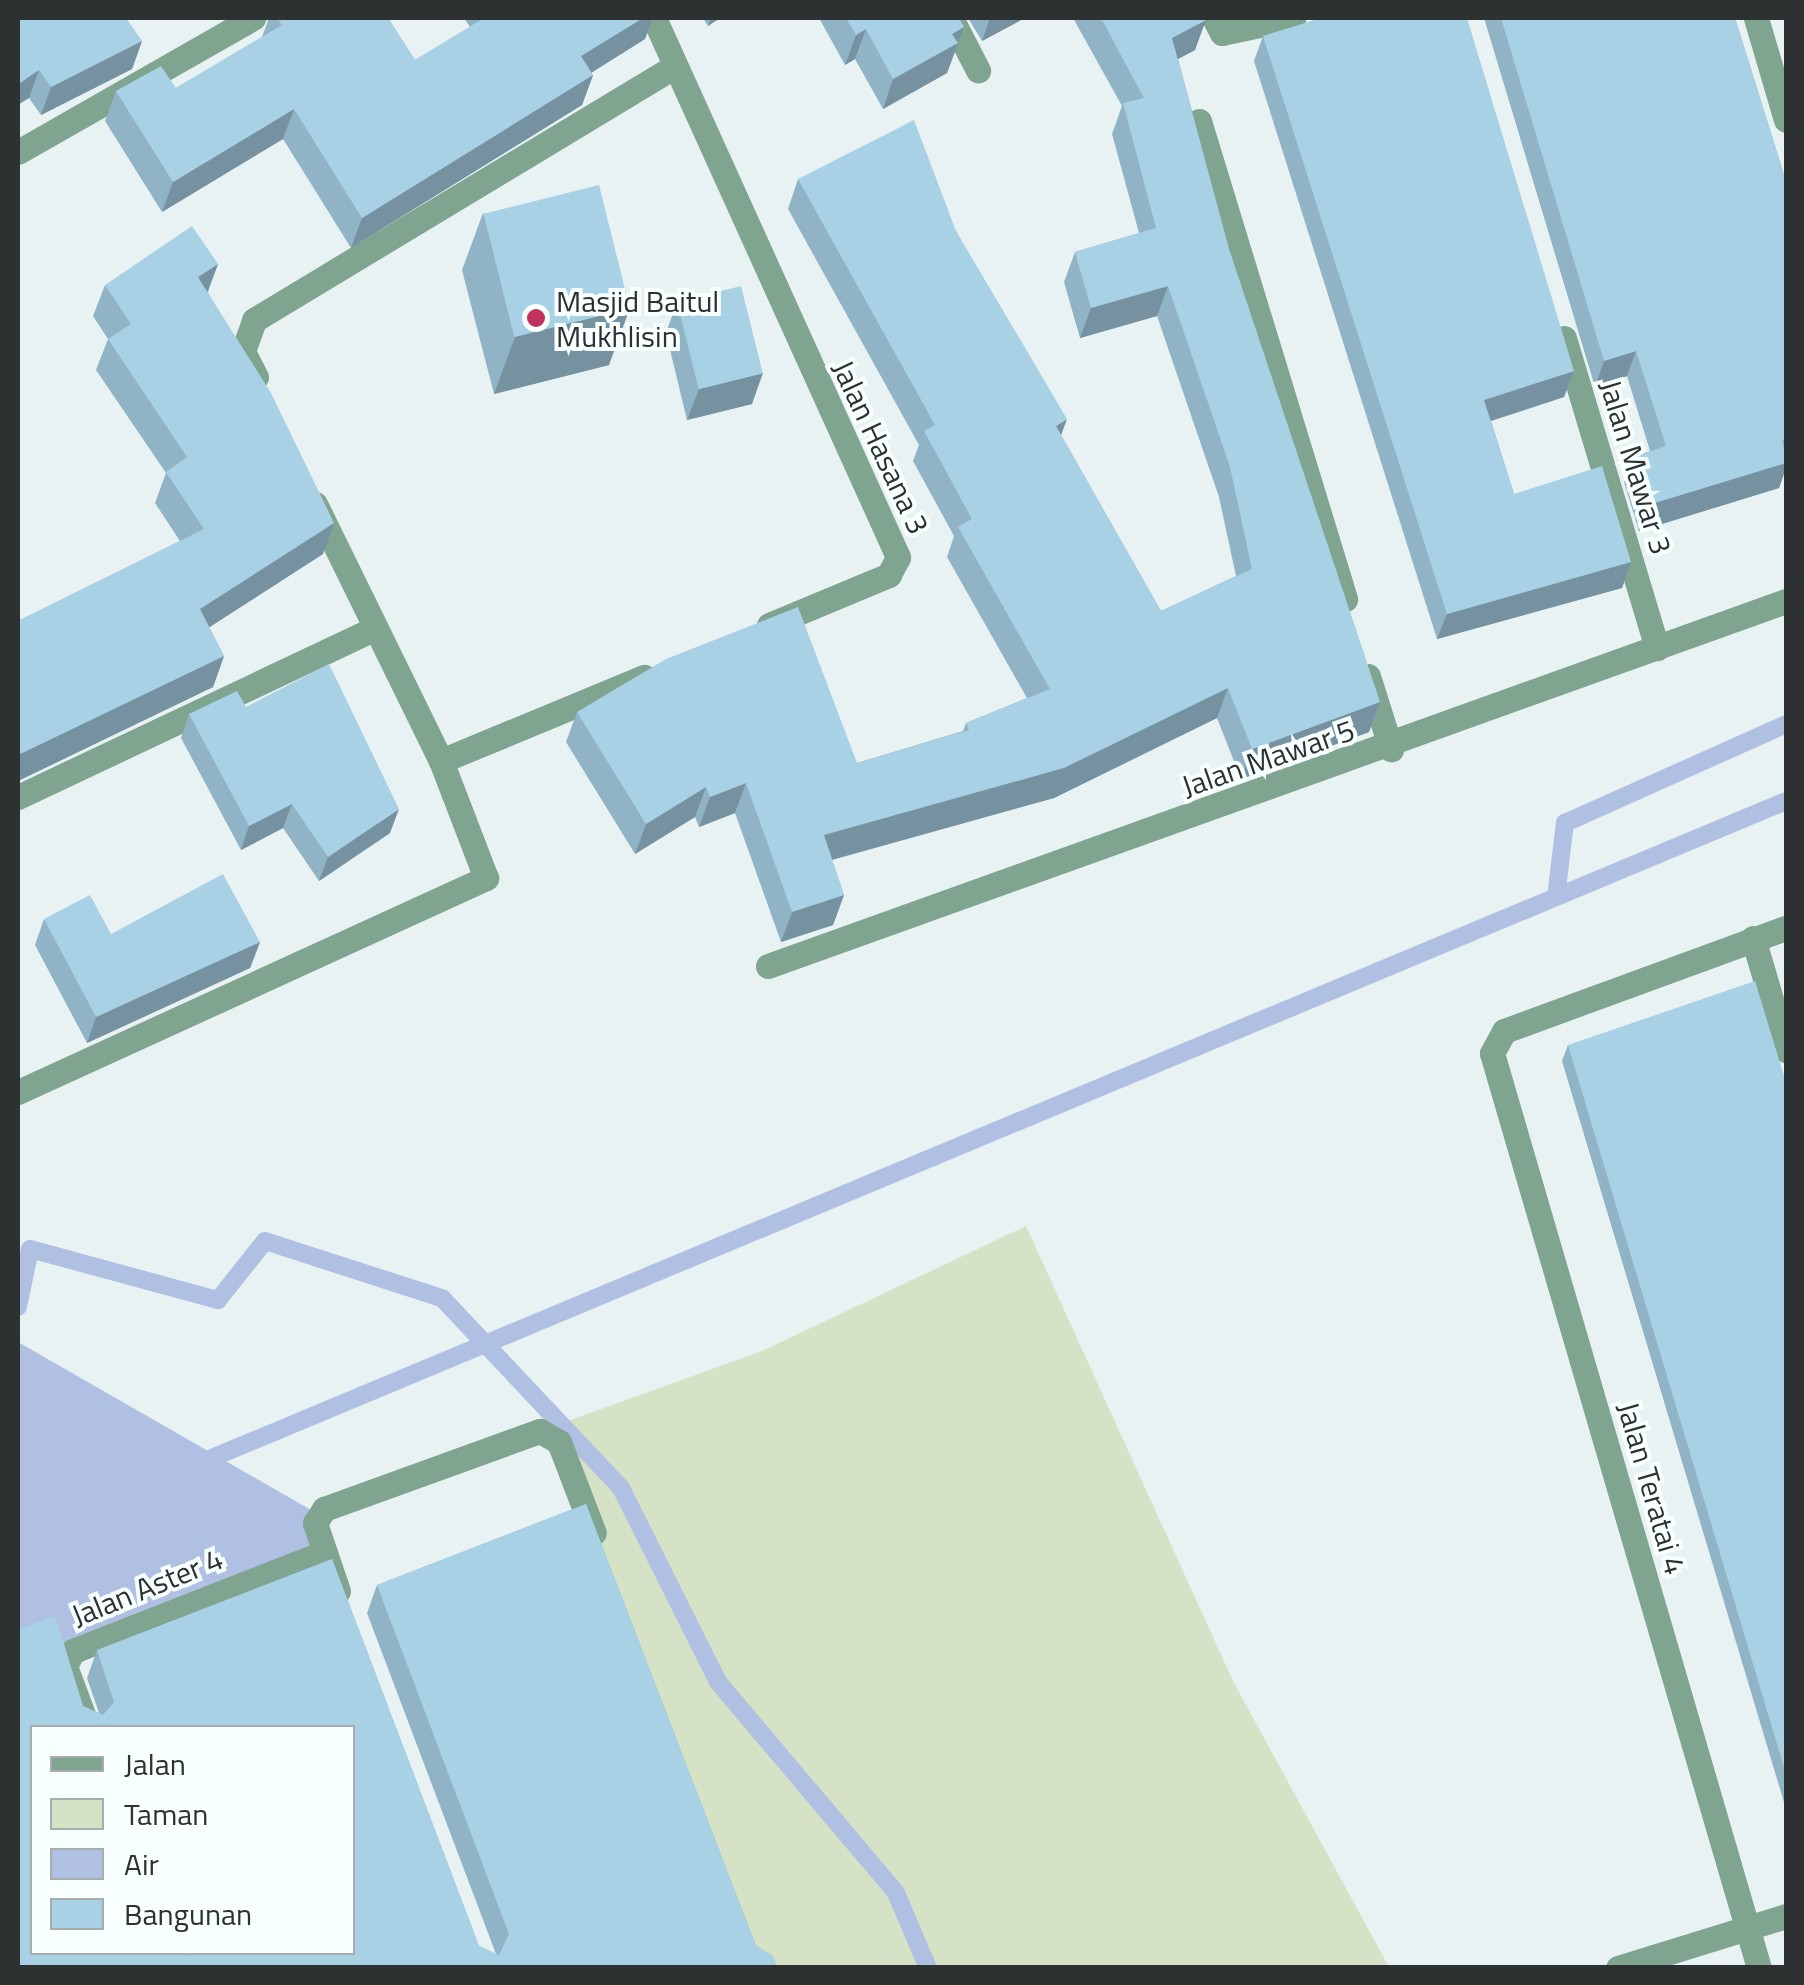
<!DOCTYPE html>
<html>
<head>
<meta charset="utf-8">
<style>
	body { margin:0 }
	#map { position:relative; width:1804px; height:1985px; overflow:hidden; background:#e9f2f2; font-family:"Titillium Web",sans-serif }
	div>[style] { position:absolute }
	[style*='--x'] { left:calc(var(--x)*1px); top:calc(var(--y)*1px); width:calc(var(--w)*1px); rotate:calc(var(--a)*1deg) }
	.green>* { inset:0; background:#d5e2c6 }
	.water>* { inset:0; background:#afc0e2 }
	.stream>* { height:18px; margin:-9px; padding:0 9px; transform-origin:9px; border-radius:9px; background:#afc0e2 }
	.street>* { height:25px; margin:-12.5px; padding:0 12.5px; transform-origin:12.5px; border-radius:12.5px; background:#7fa490 }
	.wall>* { inset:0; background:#90b4c6 }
	.shaded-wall>* { inset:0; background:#7692a1 }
	.building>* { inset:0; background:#a8d1e6; transform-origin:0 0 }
	.dots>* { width:28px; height:28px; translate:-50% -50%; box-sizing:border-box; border:5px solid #f8ffff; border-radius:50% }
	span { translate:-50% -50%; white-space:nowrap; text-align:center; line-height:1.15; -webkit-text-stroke:8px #f8ffff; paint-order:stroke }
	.poi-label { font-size:30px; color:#2e3131 }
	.left { translate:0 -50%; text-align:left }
	.street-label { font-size:30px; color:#2e3131 }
	.frame { position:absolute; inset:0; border:20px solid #2e3131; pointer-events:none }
	.legend { position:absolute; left:30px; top:1725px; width:325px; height:230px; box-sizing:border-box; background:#f8ffff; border:2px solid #a7adad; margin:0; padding:12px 18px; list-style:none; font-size:30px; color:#2e3131 }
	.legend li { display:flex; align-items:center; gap:20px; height:50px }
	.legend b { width:50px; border:2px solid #a7adad }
</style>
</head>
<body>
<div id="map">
	<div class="green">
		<i style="clip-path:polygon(1026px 1226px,1233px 1681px,1389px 1967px,759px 1967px,551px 1434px,540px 1431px,762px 1351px)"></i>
	</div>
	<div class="water">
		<i style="clip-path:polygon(18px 1342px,318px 1514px,323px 1553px,18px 1664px)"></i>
	</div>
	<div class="stream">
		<i style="--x:1556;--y:897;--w:75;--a:-83.1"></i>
		<i style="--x:1565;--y:823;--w:242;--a:-24.1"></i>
		<i style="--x:18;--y:1307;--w:59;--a:-78.3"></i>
		<i style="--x:30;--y:1249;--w:195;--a:15.2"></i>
		<i style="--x:218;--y:1300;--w:75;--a:-51.5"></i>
		<i style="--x:265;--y:1241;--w:186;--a:17.9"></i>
		<i style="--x:442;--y:1298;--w:261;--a:46.7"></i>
		<i style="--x:621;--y:1488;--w:217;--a:63.4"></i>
		<i style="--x:718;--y:1682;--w:276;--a:49.8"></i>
		<i style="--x:896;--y:1893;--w:82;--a:66.9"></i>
		<i style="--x:195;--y:1465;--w:1724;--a:-22.65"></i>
	</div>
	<div class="street">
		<i style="--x:654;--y:18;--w:592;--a:65.64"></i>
		<i style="--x:898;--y:557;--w:20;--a:117"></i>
		<i style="--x:889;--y:575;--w:130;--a:157.4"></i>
		<i style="--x:951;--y:18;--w:59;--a:62.6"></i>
		<i style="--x:1214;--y:18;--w:17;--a:62"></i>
		<i style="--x:1222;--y:33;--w:73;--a:-11.9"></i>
		<i style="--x:1756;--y:18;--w:106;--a:73.6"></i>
		<i style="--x:1199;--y:121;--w:500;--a:73"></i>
		<i style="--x:18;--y:152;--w:271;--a:-29.7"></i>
		<i style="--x:1564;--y:338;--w:324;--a:73.3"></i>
		<i style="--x:256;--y:377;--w:29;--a:-117"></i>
		<i style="--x:243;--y:351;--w:33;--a:-70"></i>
		<i style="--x:254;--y:320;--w:492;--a:-31.1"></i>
		<i style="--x:1368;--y:676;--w:77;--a:72.5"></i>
		<i style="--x:441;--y:761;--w:220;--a:-22.5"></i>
		<i style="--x:18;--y:797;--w:393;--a:-25.3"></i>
		<i style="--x:1753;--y:938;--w:117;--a:73.6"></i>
		<i style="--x:768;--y:966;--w:1081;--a:-19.73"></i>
		<i style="--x:18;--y:1092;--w:515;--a:-24.57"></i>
		<i style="--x:486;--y:878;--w:125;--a:-111"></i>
		<i style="--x:441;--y:761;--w:286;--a:-116.1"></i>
		<i style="--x:338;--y:1591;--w:72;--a:-108.7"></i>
		<i style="--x:315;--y:1523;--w:17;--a:-57"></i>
		<i style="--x:324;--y:1509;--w:230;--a:-19.9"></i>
		<i style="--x:540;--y:1431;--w:22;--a:30"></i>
		<i style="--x:559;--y:1442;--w:97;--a:69"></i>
		<i style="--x:88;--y:1728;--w:66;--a:-110.4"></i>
		<i style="--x:65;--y:1666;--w:17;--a:-62"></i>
		<i style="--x:73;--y:1651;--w:269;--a:-21.4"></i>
		<i style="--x:1618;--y:1968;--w:176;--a:-17.2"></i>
		<i style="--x:1759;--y:1968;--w:953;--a:-106.27"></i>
		<i style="--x:1492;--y:1053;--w:25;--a:-61"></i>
		<i style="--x:1504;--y:1031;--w:300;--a:-20.1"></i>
	</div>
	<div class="wall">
		<i style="clip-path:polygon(18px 18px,142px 41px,132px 69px,41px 115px,29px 98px)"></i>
		<i style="clip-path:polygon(269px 18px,388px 18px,415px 60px,470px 27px,464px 18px,653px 18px,645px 39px,591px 73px,593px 75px,582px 105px,351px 248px,283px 139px,162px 212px,105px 121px,116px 91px,176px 88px,262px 37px)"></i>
		<i style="clip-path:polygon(703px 18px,720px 18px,708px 26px)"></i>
		<i style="clip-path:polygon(819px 18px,959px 18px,964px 27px,947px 73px,883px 109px,855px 59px,845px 65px)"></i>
		<i style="clip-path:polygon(968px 18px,1025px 18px,982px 41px)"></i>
		<i style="clip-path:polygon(1073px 18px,1205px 18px,1195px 50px,1178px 59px,1229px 249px,1380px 702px,1369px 732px,1241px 779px,1217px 718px,1054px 798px,832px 860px,844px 895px,833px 925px,781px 942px,735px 813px,699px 827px,695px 817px,635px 854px,566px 742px,577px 712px,857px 763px,963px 731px,966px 723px,1027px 698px,947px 557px,954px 536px,913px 461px,919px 445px,788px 209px,798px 179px,956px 231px,1061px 435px,1161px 611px,1236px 576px,1219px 497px,1157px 316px,1080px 338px,1064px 282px,1075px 252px,1139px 233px,1112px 134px,1122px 106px)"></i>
		<i style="clip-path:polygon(1484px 18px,1735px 18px,1786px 181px,1786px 468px,1779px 488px,1639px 531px,1624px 482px,1633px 457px,1650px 451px,1627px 376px,1595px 387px)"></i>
		<i style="clip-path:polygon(1263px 36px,1574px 371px,1564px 397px,1491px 421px,1514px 494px,1631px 562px,1622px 588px,1437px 639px,1254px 61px)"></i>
		<i style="clip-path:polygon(483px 213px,609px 365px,494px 394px,462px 270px)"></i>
		<i style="clip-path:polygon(218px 264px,208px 292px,323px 554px,209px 627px,224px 656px,213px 687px,18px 781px,18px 621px,180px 541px,155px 503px,166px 473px,96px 370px,108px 339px,93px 316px,105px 285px)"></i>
		<i style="clip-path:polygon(677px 302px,752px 404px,687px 420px,666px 333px)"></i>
		<i style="clip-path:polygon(246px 707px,390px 833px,319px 881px,283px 828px,241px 850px,181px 738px,189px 714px)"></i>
		<i style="clip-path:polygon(44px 919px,111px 934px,260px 942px,250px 968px,87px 1043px,35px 945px)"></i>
		<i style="clip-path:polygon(1568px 1045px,1784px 1076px,1786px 1075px,1786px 1809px,1562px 1061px)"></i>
		<i style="clip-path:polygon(evenodd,586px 1504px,756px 1946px,773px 1956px,777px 1968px,18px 1968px,18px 1630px,55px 1615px,83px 1706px,99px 1713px,87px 1678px,97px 1650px,332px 1559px,479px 1946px,496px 1954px,367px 1613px,377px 1585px,586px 1504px,32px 1728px,352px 1728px,352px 1952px,32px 1952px,32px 1728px)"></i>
	</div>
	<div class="shaded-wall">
		<i style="clip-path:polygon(643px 18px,653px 18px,645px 39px,570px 86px,581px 56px)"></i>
		<i style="clip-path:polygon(711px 18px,720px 18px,708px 26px)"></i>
		<i style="clip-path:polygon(990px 18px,1025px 18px,982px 41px)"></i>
		<i style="clip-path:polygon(1206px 20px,1195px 50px,1161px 68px,1172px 38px)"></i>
		<i style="clip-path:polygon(964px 27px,947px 73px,883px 109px,893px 79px,952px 34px)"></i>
		<i style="clip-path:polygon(866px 29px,855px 59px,845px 65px,856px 35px)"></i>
		<i style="clip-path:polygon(142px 41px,132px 69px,41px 115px,51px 87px)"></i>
		<i style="clip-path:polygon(39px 70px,29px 98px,18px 105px,18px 84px)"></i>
		<i style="clip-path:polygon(593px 75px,582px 105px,351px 248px,362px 218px)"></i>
		<i style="clip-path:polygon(294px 109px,283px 139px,162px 212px,173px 182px)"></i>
		<i style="clip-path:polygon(218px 264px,206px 295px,198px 277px)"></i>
		<i style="clip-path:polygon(1168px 286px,1157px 316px,1080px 338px,1091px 308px)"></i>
		<i style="clip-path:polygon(630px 308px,609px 365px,494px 394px,515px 337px)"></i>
		<i style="clip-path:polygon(1636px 351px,1627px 376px,1595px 387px,1604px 361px)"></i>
		<i style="clip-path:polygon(1574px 371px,1564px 397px,1475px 426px,1484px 400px)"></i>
		<i style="clip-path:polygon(763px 373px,752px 404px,687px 420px,699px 389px)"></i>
		<i style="clip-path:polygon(1067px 419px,1056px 449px,1056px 426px)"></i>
		<i style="clip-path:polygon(1786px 463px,1786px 468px,1779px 488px,1639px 531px,1648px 505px)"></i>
		<i style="clip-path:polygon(334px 523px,323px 554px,188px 641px,200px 609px)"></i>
		<i style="clip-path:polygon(1631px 562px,1622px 588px,1437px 639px,1447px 614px)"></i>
		<i style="clip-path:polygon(224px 656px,213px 687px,18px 781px,18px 755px)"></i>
		<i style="clip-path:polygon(1228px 688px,1217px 718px,1054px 798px,813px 865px,824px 835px)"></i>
		<i style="clip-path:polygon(1380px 702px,1369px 732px,1241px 779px,1252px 749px)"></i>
		<i style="clip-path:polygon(746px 783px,735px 813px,699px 827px,710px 797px)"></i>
		<i style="clip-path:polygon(706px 787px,695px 817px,635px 854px,646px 824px)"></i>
		<i style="clip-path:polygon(292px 804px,283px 828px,241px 850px,249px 826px)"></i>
		<i style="clip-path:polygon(399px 809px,390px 833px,319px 881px,328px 857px)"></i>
		<i style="clip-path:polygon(844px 895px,833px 925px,781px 942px,792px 912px)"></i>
		<i style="clip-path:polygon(260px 942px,250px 968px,87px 1043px,96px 1017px)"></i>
	</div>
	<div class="building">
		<i style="clip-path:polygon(18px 18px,126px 18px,142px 41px,51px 87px,39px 70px,18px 84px)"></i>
		<i style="clip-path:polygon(277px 18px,388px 18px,415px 60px,484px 18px,643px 18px,581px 56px,593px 75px,362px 218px,294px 109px,173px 182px,116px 91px,161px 66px,176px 88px,282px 25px)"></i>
		<i style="clip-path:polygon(846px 18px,959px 18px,964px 27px,952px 34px,958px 43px,893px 79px,866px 29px,856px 35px)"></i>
		<i style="clip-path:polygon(1101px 18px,1205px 18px,1206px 20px,1172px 38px,1229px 249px,1380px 702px,1252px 749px,1228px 688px,1064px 768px,824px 835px,844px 895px,792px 912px,746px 783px,710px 797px,706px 787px,646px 824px,577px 712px,666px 659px,798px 607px,857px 763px,969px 730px,966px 723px,1050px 689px,958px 527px,972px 519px,924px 431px,935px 425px,798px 179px,914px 120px,956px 231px,1067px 419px,1056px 426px,1161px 611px,1252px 569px,1230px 467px,1168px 286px,1091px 308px,1075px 252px,1156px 228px,1123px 103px,1144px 98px)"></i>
		<i style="clip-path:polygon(1321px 18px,1467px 18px,1574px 371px,1484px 400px,1514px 494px,1602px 466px,1631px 562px,1447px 614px,1263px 36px)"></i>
		<i style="clip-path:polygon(1501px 18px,1735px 18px,1786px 181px,1786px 439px,1782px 441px,1786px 455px,1786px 463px,1648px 505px,1633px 457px,1666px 446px,1636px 351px,1604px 361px)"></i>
		<i style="left:599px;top:185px;width:127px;height:119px;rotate:76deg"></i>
		<i style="clip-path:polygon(192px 226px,218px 264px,198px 277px,271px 393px,334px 523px,200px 609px,224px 656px,18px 755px,18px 621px,204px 529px,166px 472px,187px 457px,108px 339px,131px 324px,105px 285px)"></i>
		<i style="left:741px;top:286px;width:90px;height:66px;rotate:76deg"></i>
		<i style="clip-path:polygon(329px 664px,399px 809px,328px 857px,292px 804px,249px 826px,189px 714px,237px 691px,246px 707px)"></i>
		<i style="clip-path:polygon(223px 874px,260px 942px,96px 1017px,44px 919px,90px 895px,111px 934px)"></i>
		<i style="clip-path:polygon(1755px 981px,1784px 1076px,1786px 1075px,1786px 1774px,1568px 1045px)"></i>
		<i style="clip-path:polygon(evenodd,586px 1504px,756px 1946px,773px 1956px,777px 1968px,18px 1968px,18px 1630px,55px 1615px,83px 1706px,103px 1715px,114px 1702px,97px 1650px,332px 1559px,479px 1946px,499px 1955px,509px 1934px,377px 1585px,586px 1504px,32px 1728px,352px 1728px,352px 1952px,193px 1952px,188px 1956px,186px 1952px,32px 1952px,32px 1728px)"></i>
	</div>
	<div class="dots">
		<i style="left:536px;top:318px;background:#c1325d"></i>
	</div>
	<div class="poi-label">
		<span class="left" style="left:556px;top:318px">Masjid Baitul<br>Mukhlisin</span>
	</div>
	<div class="street-label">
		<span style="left:881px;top:447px;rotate:65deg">Jalan Hasana 3</span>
		<span style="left:1636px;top:467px;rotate:73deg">Jalan Mawar 3</span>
		<span style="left:1268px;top:758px;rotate:-19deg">Jalan Mawar 5</span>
		<span style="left:1652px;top:1488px;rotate:74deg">Jalan Teratai 4</span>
		<span style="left:147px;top:1587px;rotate:-22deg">Jalan Aster 4</span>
	</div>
	<div class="frame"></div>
	<ul class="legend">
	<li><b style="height:12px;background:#7fa490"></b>Jalan</li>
	<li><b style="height:28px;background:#d5e2c6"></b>Taman</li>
	<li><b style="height:28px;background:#afc0e2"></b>Air</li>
	<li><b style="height:28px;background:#a8d1e6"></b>Bangunan</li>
	</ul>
</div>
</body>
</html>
